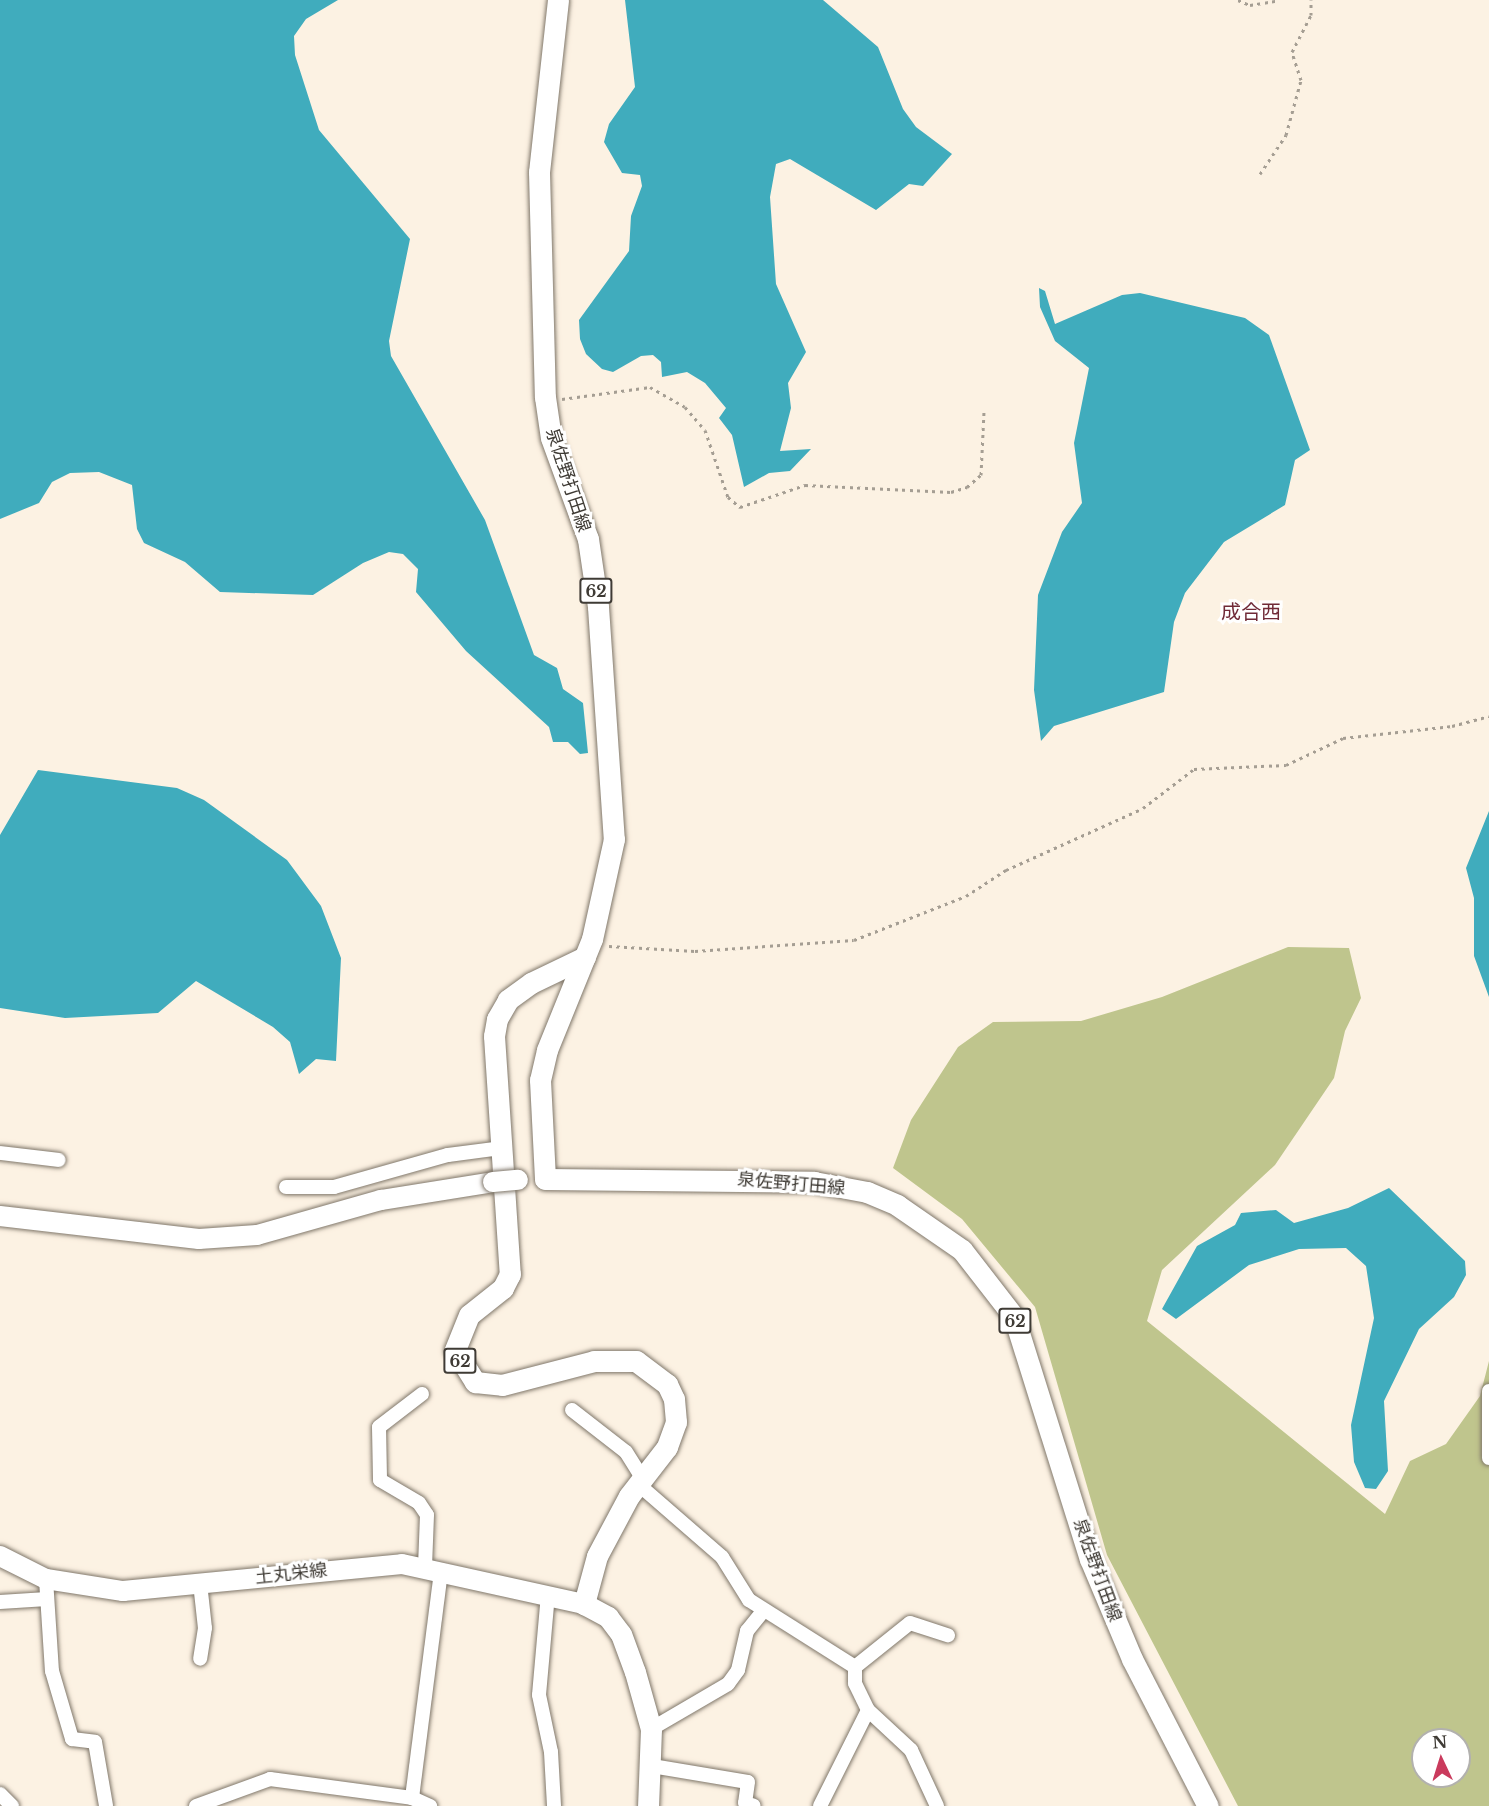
<!DOCTYPE html>
<html>
<head>
<meta charset="utf-8">
<style>
	body { margin:0 }
	#map { position:relative; width:1489px; height:1806px; overflow:hidden; background:#fcf2e3; font-family:"Libre Baskerville","Noto Sans JP",serif }
	div>[style] { position:absolute }
	[style*='--x'] { left:calc(var(--x)*1px); top:calc(var(--y)*1px); width:calc(var(--w)*1px); rotate:calc(var(--a)*1deg) }
	.green>* { inset:0; background:#bfc58d }
	.water>* { inset:0; background:#40acbd }
	.path>* { height:3px; margin-top:-1.5px; transform-origin:0; background:repeating-linear-gradient(90deg,#a59e93 0 3px,transparent 0 7.5px) }
	.roads { filter:drop-shadow(0 0 2px #80776a) drop-shadow(0 0 2px #80776a) }
	.minor>* { height:14px; margin:-7px; padding:0 7px; transform-origin:7px; border-radius:7px; background:#fff }
	.secondary>* { height:20px; margin:-10px; padding:0 10px; transform-origin:10px; border-radius:10px; background:#fff }
	.primary>* { height:21px; margin:-10.5px; padding:0 10.5px; transform-origin:10.5px; border-radius:10.5px; background:#fff }
	.bridges { filter:drop-shadow(0 0 2px #80776a) drop-shadow(0 0 2px #80776a) }
	.secondary-bridge>* { height:20px; margin:-10px; padding:0 10px; transform-origin:10px; border-radius:10px; background:#fff }
	span { translate:-50% -50%; white-space:nowrap; text-align:center; line-height:1.15; -webkit-text-stroke:6px #fff; paint-order:stroke }
	.shield-label span { padding:2px 4px; background:#fff; border:2px solid; border-radius:4px; -webkit-text-stroke-width:0 }
	.shield-label { font-size:16px; color:#3f3b35; font-weight:700 }
	.street-label { font-size:18px; color:#3f3b35 }
	.neighbourhood-label { font-size:20px; color:#702a37 }
	.north { position:absolute; left:1411px; top:1728px; width:60px; height:60px; box-sizing:border-box; background:#fff; border:2px solid #b2b1ae; border-radius:50%; rotate:356deg; font-size:16px; font-weight:700; line-height:24px; text-align:center; color:#3f3b35 }
	.north::after { content:''; display:block; margin:auto; width:21px; height:27px; background:#ca3b5d; clip-path:polygon(50% 0,100% 100%,50% 72%,0 100%) }
</style>
</head>
<body>
<div id="map">
	<div class="green">
		<i style="clip-path:polygon(evenodd,1288px 947px,1349px 948px,1361px 998px,1345px 1031px,1334px 1078px,1275px 1165px,1162px 1270px,1147px 1321px,1385px 1514px,1410px 1461px,1446px 1444px,1480px 1396px,1489px 1361px,1489px 1806px,1238px 1806px,1107px 1555px,1035px 1307px,962px 1219px,893px 1168px,911px 1120px,958px 1047px,993px 1022px,1081px 1021px,1162px 997px,1288px 947px,1423px 1740px,1459px 1740px,1459px 1776px,1423px 1776px,1423px 1740px)"></i>
	</div>
	<div class="water">
		<i style="clip-path:polygon(0 0,338px 0,306px 19px,294px 36px,295px 55px,319px 130px,410px 239px,389px 341px,391px 356px,485px 520px,534px 655px,557px 668px,563px 689px,583px 703px,588px 753px,580px 754px,568px 742px,553px 742px,549px 727px,466px 651px,416px 592px,418px 569px,403px 554px,389px 552px,363px 563px,313px 595px,220px 592px,185px 562px,144px 543px,137px 529px,132px 485px,99px 472px,70px 473px,52px 482px,39px 503px,0 519px)"></i>
		<i style="clip-path:polygon(625px 0,823px 0,878px 47px,903px 109px,916px 127px,952px 154px,923px 186px,909px 184px,876px 210px,790px 159px,776px 164px,770px 197px,776px 284px,806px 352px,788px 383px,791px 408px,780px 451px,811px 449px,790px 471px,769px 473px,744px 487px,732px 435px,719px 418px,726px 408px,705px 383px,687px 372px,662px 377px,661px 362px,653px 355px,641px 356px,613px 372px,602px 369px,586px 354px,580px 339px,579px 320px,629px 251px,631px 216px,642px 186px,640px 175px,622px 173px,604px 142px,609px 124px,635px 87px)"></i>
		<i style="clip-path:polygon(1039px 288px,1045px 291px,1055px 324px,1122px 295px,1140px 293px,1245px 318px,1269px 335px,1310px 450px,1295px 460px,1285px 505px,1224px 542px,1185px 593px,1174px 622px,1164px 692px,1054px 726px,1041px 741px,1034px 690px,1038px 595px,1062px 532px,1082px 503px,1074px 443px,1089px 368px,1055px 341px,1040px 307px)"></i>
		<i style="clip-path:polygon(38px 770px,177px 788px,204px 800px,287px 860px,321px 906px,341px 958px,336px 1061px,316px 1059px,299px 1074px,290px 1042px,273px 1027px,196px 981px,158px 1013px,65px 1018px,0 1008px,0 835px)"></i>
		<i style="clip-path:polygon(1489px 811px,1489px 997px,1474px 956px,1474px 898px,1466px 868px)"></i>
		<i style="clip-path:polygon(1389px 1188px,1465px 1261px,1466px 1275px,1454px 1297px,1419px 1329px,1384px 1401px,1388px 1471px,1376px 1489px,1365px 1488px,1354px 1462px,1351px 1425px,1374px 1318px,1366px 1266px,1346px 1248px,1299px 1249px,1249px 1265px,1176px 1319px,1162px 1309px,1197px 1246px,1235px 1225px,1241px 1213px,1276px 1210px,1294px 1223px,1348px 1208px)"></i>
	</div>
	<div class="path">
		<i style="--x:1238;--y:0;--w:13;--a:23"></i>
		<i style="--x:1250;--y:5;--w:30;--a:-9"></i>
		<i style="--x:1260;--y:174;--w:47;--a:-56.3"></i>
		<i style="--x:1286;--y:135;--w:57;--a:-74.7"></i>
		<i style="--x:1301;--y:80;--w:29;--a:-108"></i>
		<i style="--x:1292;--y:52;--w:42;--a:-62.8"></i>
		<i style="--x:1311;--y:15;--w:15;--a:-90"></i>
		<i style="--x:562;--y:399;--w:89;--a:-7.8"></i>
		<i style="--x:650;--y:387;--w:40;--a:29.7"></i>
		<i style="--x:685;--y:407;--w:30;--a:49"></i>
		<i style="--x:705;--y:430;--w:71;--a:71.1"></i>
		<i style="--x:728;--y:497;--w:16;--a:40"></i>
		<i style="--x:740;--y:507;--w:69;--a:-18.7"></i>
		<i style="--x:805;--y:485;--w:146;--a:2.7"></i>
		<i style="--x:951;--y:492;--w:17;--a:-17"></i>
		<i style="--x:967;--y:487;--w:18;--a:-41"></i>
		<i style="--x:981;--y:475;--w:64;--a:-87.3"></i>
		<i style="--x:609;--y:946;--w:86;--a:3.3"></i>
		<i style="--x:695;--y:951;--w:159;--a:-4"></i>
		<i style="--x:854;--y:940;--w:120;--a:-21.4"></i>
		<i style="--x:966;--y:896;--w:48;--a:-33"></i>
		<i style="--x:1006;--y:870;--w:150;--a:-24.3"></i>
		<i style="--x:1143;--y:808;--w:64;--a:-37.4"></i>
		<i style="--x:1194;--y:769;--w:92;--a:-2.5"></i>
		<i style="--x:1286;--y:765;--w:63;--a:-25.3"></i>
		<i style="--x:1343;--y:738;--w:110;--a:-6.3"></i>
		<i style="--x:1452;--y:726;--w:38;--a:-15"></i>
	</div>
	<div class="roads">
		<div class="minor">
			<i style="--x:0;--y:1153;--w:59;--a:6.8"></i>
			<i style="--x:286;--y:1187;--w:48;--a:0"></i>
			<i style="--x:334;--y:1187;--w:118;--a:-15.7"></i>
			<i style="--x:448;--y:1155;--w:53;--a:-7.5"></i>
			<i style="--x:1489;--y:1391;--w:67;--a:90"></i>
			<i style="--x:422;--y:1394;--w:54;--a:142.5"></i>
			<i style="--x:379;--y:1427;--w:53;--a:88.9"></i>
			<i style="--x:380;--y:1480;--w:45;--a:30.5"></i>
			<i style="--x:419;--y:1503;--w:14;--a:56"></i>
			<i style="--x:427;--y:1515;--w:53;--a:92.2"></i>
			<i style="--x:572;--y:1410;--w:68;--a:37.9"></i>
			<i style="--x:626;--y:1452;--w:31;--a:58"></i>
			<i style="--x:638;--y:1484;--w:111;--a:41"></i>
			<i style="--x:722;--y:1557;--w:51;--a:57.9"></i>
			<i style="--x:749;--y:1600;--w:125;--a:32.3"></i>
			<i style="--x:46;--y:1579;--w:92;--a:86.3"></i>
			<i style="--x:52;--y:1671;--w:71;--a:73.6"></i>
			<i style="--x:72;--y:1739;--w:23;--a:7"></i>
			<i style="--x:95;--y:1742;--w:65;--a:80.2"></i>
			<i style="--x:200;--y:1583;--w:45;--a:83.7"></i>
			<i style="--x:205;--y:1628;--w:31;--a:99"></i>
			<i style="--x:548;--y:1594;--w:101;--a:95.1"></i>
			<i style="--x:539;--y:1695;--w:58;--a:78.1"></i>
			<i style="--x:551;--y:1752;--w:54;--a:86.8"></i>
			<i style="--x:0;--y:1602;--w:47;--a:-3.7"></i>
			<i style="--x:651;--y:1729;--w:89;--a:-30.3"></i>
			<i style="--x:728;--y:1684;--w:17;--a:-54"></i>
			<i style="--x:738;--y:1670;--w:40;--a:-77"></i>
			<i style="--x:747;--y:1631;--w:27;--a:-51"></i>
			<i style="--x:652;--y:1766;--w:97;--a:9.5"></i>
			<i style="--x:748;--y:1782;--w:21;--a:98"></i>
			<i style="--x:745;--y:1803;--w:9;--a:18"></i>
			<i style="--x:0;--y:1794;--w:17;--a:45"></i>
			<i style="--x:412;--y:1798;--w:20;--a:24"></i>
			<i style="--x:196;--y:1806;--w:79;--a:-20"></i>
			<i style="--x:270;--y:1779;--w:143;--a:7.6"></i>
			<i style="--x:412;--y:1798;--w:229;--a:-82.7"></i>
			<i style="--x:820;--y:1806;--w:107;--a:-63.4"></i>
			<i style="--x:937;--y:1806;--w:62;--a:-114.9"></i>
			<i style="--x:911;--y:1750;--w:59;--a:-137.1"></i>
			<i style="--x:868;--y:1710;--w:30;--a:-116"></i>
			<i style="--x:855;--y:1683;--w:16;--a:-90"></i>
			<i style="--x:855;--y:1667;--w:70;--a:-38.7"></i>
			<i style="--x:910;--y:1623;--w:40;--a:18"></i>
		</div>
		<div class="secondary">
			<i style="--x:0;--y:1216;--w:200;--a:6.6"></i>
			<i style="--x:199;--y:1239;--w:58;--a:-3.9"></i>
			<i style="--x:257;--y:1235;--w:129;--a:-15.8"></i>
			<i style="--x:381;--y:1200;--w:113;--a:-9.1"></i>
			<i style="--x:0;--y:1556;--w:51;--a:26.6"></i>
			<i style="--x:46;--y:1579;--w:78;--a:8.9"></i>
			<i style="--x:123;--y:1591;--w:280;--a:-5.5"></i>
			<i style="--x:402;--y:1564;--w:186;--a:12.4"></i>
		</div>
		<div class="primary">
			<i style="--x:558;--y:0;--w:173;--a:96.3"></i>
			<i style="--x:539;--y:172;--w:225;--a:88.5"></i>
			<i style="--x:545;--y:397;--w:41;--a:81.7"></i>
			<i style="--x:551;--y:438;--w:108;--a:69.9"></i>
			<i style="--x:588;--y:539;--w:69;--a:81.6"></i>
			<i style="--x:598;--y:607;--w:233;--a:86.1"></i>
			<i style="--x:614;--y:839;--w:102;--a:102.4"></i>
			<i style="--x:592;--y:939;--w:120;--a:112.1"></i>
			<i style="--x:547;--y:1050;--w:31;--a:103"></i>
			<i style="--x:540;--y:1080;--w:99;--a:87.1"></i>
			<i style="--x:545;--y:1179;--w:269;--a:0.6"></i>
			<i style="--x:814;--y:1182;--w:54;--a:10.7"></i>
			<i style="--x:867;--y:1192;--w:33;--a:23"></i>
			<i style="--x:897;--y:1205;--w:79;--a:34.7"></i>
			<i style="--x:962;--y:1250;--w:85;--a:52.2"></i>
			<i style="--x:1014;--y:1317;--w:254;--a:72.6"></i>
			<i style="--x:1090;--y:1559;--w:108;--a:67.2"></i>
			<i style="--x:1132;--y:1659;--w:165;--a:62.7"></i>
			<i style="--x:585;--y:957;--w:60;--a:154.3"></i>
			<i style="--x:531;--y:983;--w:29;--a:144"></i>
			<i style="--x:508;--y:1000;--w:22;--a:120"></i>
			<i style="--x:497;--y:1019;--w:17;--a:100"></i>
			<i style="--x:494;--y:1036;--w:239;--a:86.2"></i>
			<i style="--x:510;--y:1274;--w:16;--a:117"></i>
			<i style="--x:503;--y:1288;--w:43;--a:141.5"></i>
			<i style="--x:469;--y:1315;--w:38;--a:112"></i>
			<i style="--x:455;--y:1350;--w:38;--a:58"></i>
			<i style="--x:475;--y:1382;--w:27;--a:6"></i>
			<i style="--x:502;--y:1385;--w:95;--a:-14.6"></i>
			<i style="--x:594;--y:1361;--w:42;--a:0"></i>
			<i style="--x:636;--y:1361;--w:39;--a:37"></i>
			<i style="--x:667;--y:1384;--w:17;--a:65"></i>
			<i style="--x:674;--y:1399;--w:23;--a:85"></i>
			<i style="--x:676;--y:1422;--w:27;--a:110"></i>
			<i style="--x:667;--y:1447;--w:62;--a:127.8"></i>
			<i style="--x:629;--y:1496;--w:68;--a:118.1"></i>
			<i style="--x:597;--y:1556;--w:50;--a:105.2"></i>
			<i style="--x:584;--y:1604;--w:27;--a:28"></i>
			<i style="--x:608;--y:1617;--w:21;--a:53"></i>
			<i style="--x:621;--y:1634;--w:40;--a:69.8"></i>
			<i style="--x:635;--y:1672;--w:59;--a:74.3"></i>
			<i style="--x:651;--y:1729;--w:77;--a:92.2"></i>
		</div>
	</div>
	<div class="bridges">
		<div class="secondary-bridge">
			<i style="--x:493;--y:1182;--w:25;--a:-5"></i>
		</div>
	</div>
	<div class="shield-label">
		<span style="left:596px;top:591px">62</span>
		<span style="left:1015px;top:1321px">62</span>
		<span style="left:460px;top:1361px">62</span>
	</div>
	<div class="street-label">
		<span style="left:568px;top:480px;rotate:72deg">泉佐野打田線</span>
		<span style="left:791px;top:1184px;rotate:5deg">泉佐野打田線</span>
		<span style="left:1097px;top:1570px;rotate:70deg">泉佐野打田線</span>
		<span style="left:291px;top:1574px;rotate:-6deg">土丸栄線</span>
	</div>
	<div class="neighbourhood-label">
		<span style="left:1251px;top:612px">成合西</span>
	</div>
	<div class="north">N</div>
</div>
</body>
</html>
